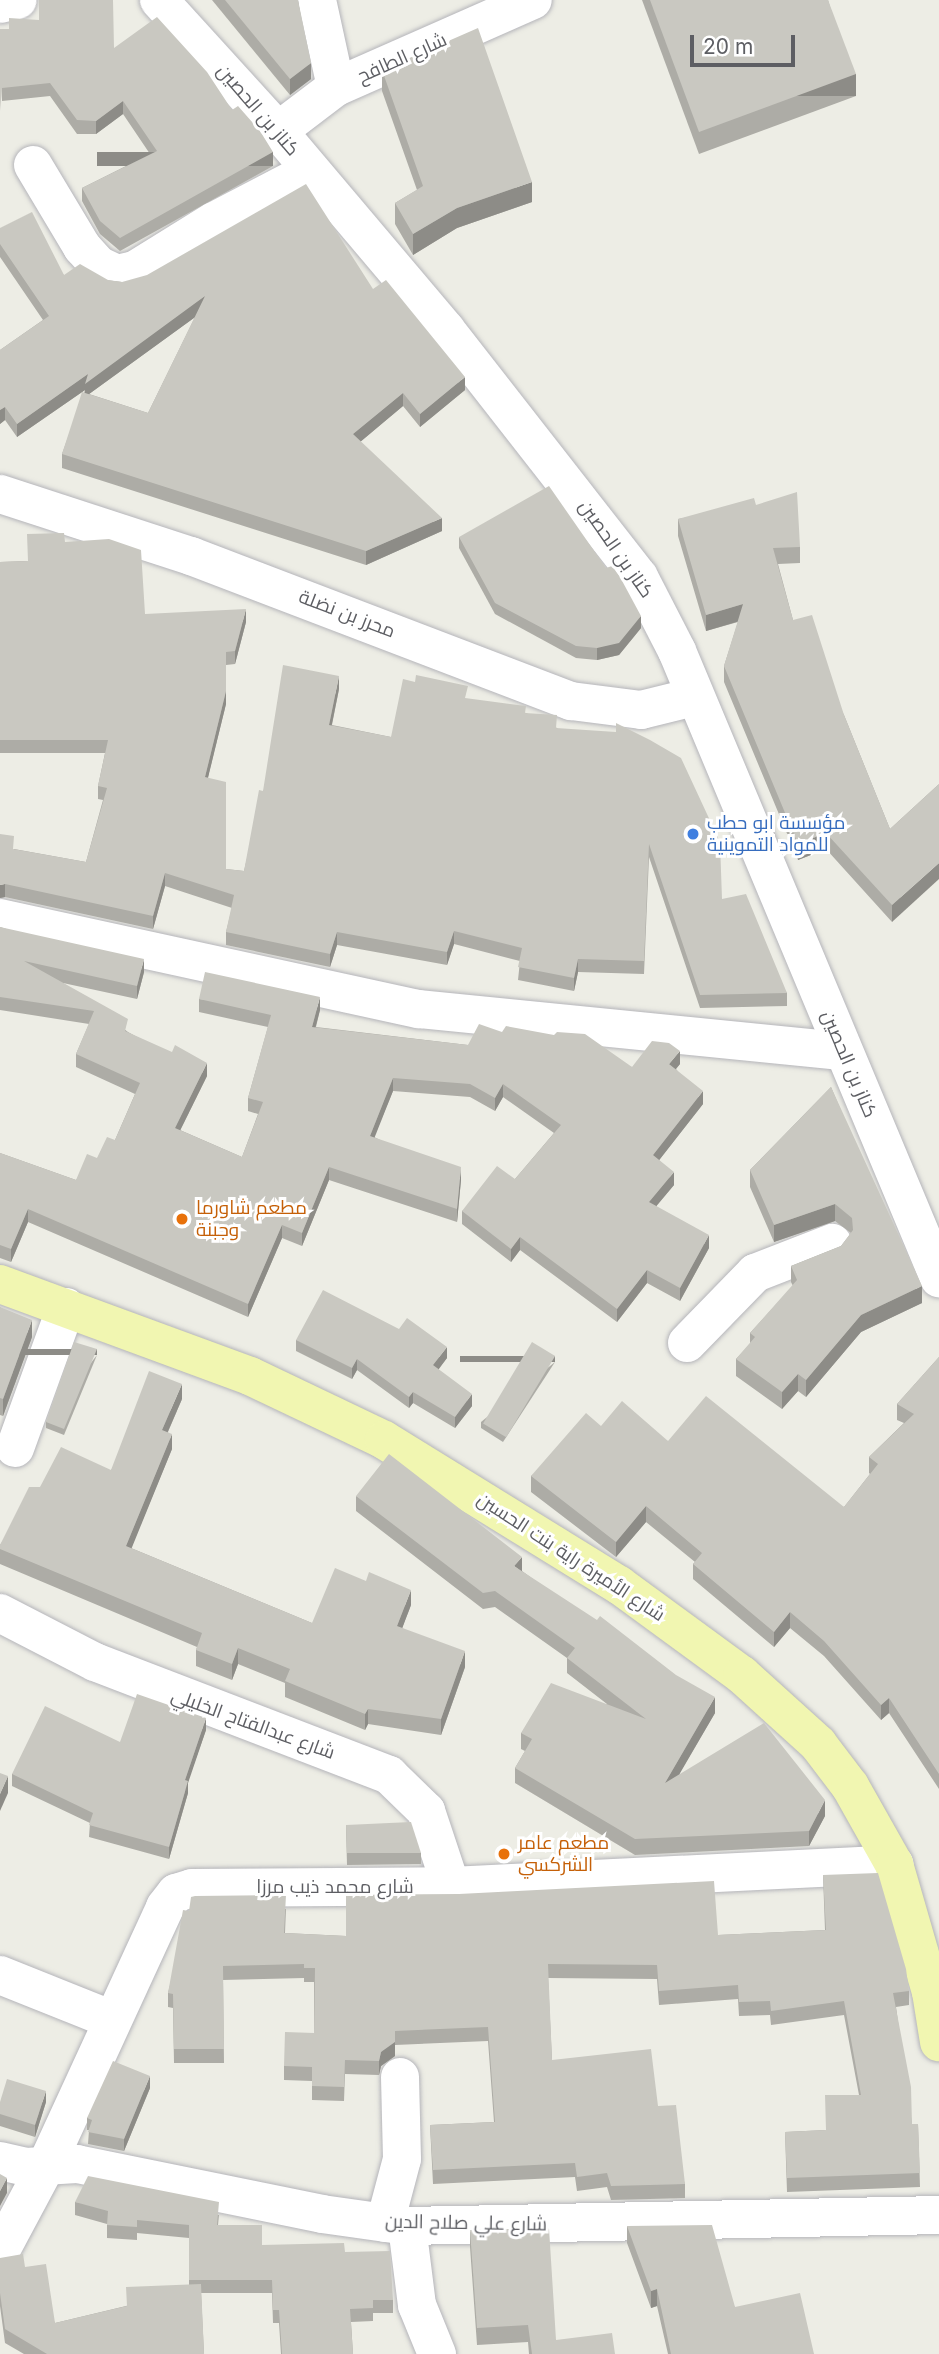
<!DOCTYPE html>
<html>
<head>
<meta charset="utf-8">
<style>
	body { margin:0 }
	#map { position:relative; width:939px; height:2354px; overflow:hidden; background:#edede5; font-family:Inter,Cairo,sans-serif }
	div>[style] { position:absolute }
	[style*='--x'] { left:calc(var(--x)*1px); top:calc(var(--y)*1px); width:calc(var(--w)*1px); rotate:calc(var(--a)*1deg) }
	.roads { filter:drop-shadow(0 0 2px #b5b5ba) drop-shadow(0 0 2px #b5b5ba) }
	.minor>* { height:38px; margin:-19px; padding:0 19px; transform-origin:19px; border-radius:19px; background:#fff }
	.major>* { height:38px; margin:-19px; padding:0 19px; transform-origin:19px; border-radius:19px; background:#f1f6b1 }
	.wall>* { inset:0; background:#adaca6 }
	.shaded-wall>* { inset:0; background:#8d8c87; transform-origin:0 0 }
	.building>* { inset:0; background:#c9c8c1; transform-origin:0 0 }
	.dots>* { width:19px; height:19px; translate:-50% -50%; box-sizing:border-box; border:4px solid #fff; border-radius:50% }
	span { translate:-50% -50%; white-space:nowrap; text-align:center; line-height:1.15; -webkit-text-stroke:6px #fff; paint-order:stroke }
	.street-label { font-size:19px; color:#5d5e63 }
	.shop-label { font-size:19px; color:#366cbe }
	.left { translate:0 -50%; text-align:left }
	.food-label { font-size:19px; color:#c56008 }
	.scale { position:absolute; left:690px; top:35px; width:105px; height:32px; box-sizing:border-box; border:4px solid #5d5e63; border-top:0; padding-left:9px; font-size:21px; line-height:24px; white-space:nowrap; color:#5d5e63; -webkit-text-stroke:5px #fff; paint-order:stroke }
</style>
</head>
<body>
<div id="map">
	<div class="roads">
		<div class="minor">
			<i style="--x:159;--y:0;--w:177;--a:47.7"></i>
			<i style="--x:278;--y:131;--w:260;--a:49.8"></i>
			<i style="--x:446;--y:330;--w:313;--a:52"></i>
			<i style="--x:639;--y:577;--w:83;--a:62.8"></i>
			<i style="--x:677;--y:651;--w:680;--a:67.32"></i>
			<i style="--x:317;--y:0;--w:89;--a:77.7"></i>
			<i style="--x:0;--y:4;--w:18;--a:-13"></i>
			<i style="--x:278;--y:131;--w:73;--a:-37.2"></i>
			<i style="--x:336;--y:87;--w:215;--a:-23.8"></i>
			<i style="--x:33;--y:165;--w:96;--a:59.1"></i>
			<i style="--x:82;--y:247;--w:24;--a:48"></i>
			<i style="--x:98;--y:265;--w:21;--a:25"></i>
			<i style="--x:117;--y:274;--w:18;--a:-13"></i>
			<i style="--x:135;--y:270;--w:93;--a:-31.8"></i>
			<i style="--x:214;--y:221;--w:108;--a:-27.5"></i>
			<i style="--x:0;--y:494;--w:201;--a:18"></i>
			<i style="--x:191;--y:556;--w:407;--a:20.9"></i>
			<i style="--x:571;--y:701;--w:71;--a:7.3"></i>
			<i style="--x:641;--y:710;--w:55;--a:-13.8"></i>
			<i style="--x:0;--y:918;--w:429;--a:12.3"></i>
			<i style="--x:419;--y:1009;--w:426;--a:5.7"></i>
			<i style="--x:687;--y:1343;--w:98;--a:-45.8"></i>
			<i style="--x:755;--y:1273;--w:83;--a:-21.3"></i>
			<i style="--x:15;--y:1448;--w:150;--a:-70.1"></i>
			<i style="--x:0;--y:1613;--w:107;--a:27.3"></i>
			<i style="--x:95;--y:1662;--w:315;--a:21"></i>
			<i style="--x:389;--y:1775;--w:52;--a:44.2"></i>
			<i style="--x:426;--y:1811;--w:79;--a:71.6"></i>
			<i style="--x:0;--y:1975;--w:118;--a:21.8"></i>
			<i style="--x:0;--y:2161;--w:27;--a:13"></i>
			<i style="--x:26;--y:2167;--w:51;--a:-3.4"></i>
			<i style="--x:77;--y:2164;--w:250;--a:11.5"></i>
			<i style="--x:322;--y:2214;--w:86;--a:8"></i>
			<i style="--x:407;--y:2226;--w:532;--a:-1.18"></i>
			<i style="--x:385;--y:2223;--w:66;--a:-75.1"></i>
			<i style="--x:402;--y:2159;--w:82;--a:-91.4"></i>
			<i style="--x:407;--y:2226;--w:80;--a:82.8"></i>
			<i style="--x:417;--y:2305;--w:53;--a:67.8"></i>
			<i style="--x:0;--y:2252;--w:100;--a:-61.9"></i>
			<i style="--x:47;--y:2164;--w:283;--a:-65.3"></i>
			<i style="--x:165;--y:1907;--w:18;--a:-52"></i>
			<i style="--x:176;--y:1893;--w:17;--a:-17"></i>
			<i style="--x:192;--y:1888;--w:259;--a:-0.4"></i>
			<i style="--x:451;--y:1886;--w:444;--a:-2.8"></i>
		</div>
		<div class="major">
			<i style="--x:0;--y:1284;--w:266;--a:20.2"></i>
			<i style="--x:250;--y:1376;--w:148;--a:25.5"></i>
			<i style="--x:384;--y:1440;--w:276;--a:31.7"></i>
			<i style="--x:619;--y:1585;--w:152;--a:36.2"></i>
			<i style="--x:742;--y:1675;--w:103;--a:42.2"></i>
			<i style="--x:818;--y:1744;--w:53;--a:52.7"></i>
			<i style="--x:850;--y:1786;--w:90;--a:60.6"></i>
			<i style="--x:894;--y:1864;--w:133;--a:73.9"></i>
			<i style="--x:931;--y:1992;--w:51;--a:80.9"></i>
		</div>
	</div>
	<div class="wall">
		<i style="clip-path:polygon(212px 0,298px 0,311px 79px,290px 95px)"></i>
		<i style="clip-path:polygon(642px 0,828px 0,856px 96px,699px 154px)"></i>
		<i style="clip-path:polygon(0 29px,114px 48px,232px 110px,273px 166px,120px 251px,100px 234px,82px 201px,82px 188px,150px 154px,123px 114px,96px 134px,77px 134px,50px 96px,2px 101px)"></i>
		<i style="clip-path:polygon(382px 70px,532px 202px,457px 228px,413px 255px,395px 224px,395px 203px,417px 190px,382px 91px)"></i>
		<i style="clip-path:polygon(evenodd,0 228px,64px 275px,122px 282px,373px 289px,465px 390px,420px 427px,403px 406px,360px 442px,442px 531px,366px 565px,62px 468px,62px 454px,85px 390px,17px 437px,5px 420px,0 424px,0 350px,43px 320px,0 257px,0 228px,195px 317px,148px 413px,89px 394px,195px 317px)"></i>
		<i style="clip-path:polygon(756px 505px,800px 547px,800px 563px,778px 564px,793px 620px,844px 715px,890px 829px,939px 784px,892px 922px,826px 849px,798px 860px,724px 682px,724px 666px,738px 622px,706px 631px,678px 536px,678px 519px)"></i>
		<i style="clip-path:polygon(459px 537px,641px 628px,619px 655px,597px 660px,576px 658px,495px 614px,459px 548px)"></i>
		<i style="clip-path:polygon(65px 542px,145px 614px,246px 622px,235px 664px,226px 665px,226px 704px,208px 777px,226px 869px,244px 871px,263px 791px,339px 689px,332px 725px,391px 737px,468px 699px,526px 713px,557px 728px,722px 899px,787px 993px,787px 1006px,700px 1008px,649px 857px,644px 974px,578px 972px,574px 991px,518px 980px,520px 961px,454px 944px,447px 965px,337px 945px,330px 967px,226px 945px,226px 932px,232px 908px,165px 886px,153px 929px,5px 897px,0 898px,14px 849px,86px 862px,103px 800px,98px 799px,98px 786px,105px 753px,0 753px,0 562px,28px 561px)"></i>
		<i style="clip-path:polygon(0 927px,144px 972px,137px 999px,63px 983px,128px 1032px,207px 1076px,180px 1130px,242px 1157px,258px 1114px,248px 1111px,248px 1098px,268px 1027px,199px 1012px,199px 999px,320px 1010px,316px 1027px,468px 1045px,502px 1032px,632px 1067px,680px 1064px,676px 1069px,703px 1104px,659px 1160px,674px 1185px,656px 1206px,709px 1248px,680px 1301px,647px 1283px,617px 1322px,520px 1250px,511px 1262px,462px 1224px,462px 1211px,515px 1179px,554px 1133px,503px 1097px,495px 1111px,470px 1097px,393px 1091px,374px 1137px,461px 1180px,457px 1222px,329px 1180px,302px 1246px,282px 1238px,248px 1317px,28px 1222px,11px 1262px,0 1258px,0 1153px,76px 1180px,115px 1140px,135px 1094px,76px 1067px,76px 1054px,89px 1024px,0 1010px)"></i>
		<i style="clip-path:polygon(831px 1087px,922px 1303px,861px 1332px,806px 1397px,798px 1391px,782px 1409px,736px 1376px,736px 1359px,750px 1344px,750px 1333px,793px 1286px,791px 1282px,791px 1266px,841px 1246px,851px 1233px,835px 1221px,774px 1242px,750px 1187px,750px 1170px)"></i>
		<i style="clip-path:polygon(0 1307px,32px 1337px,3px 1416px,0 1415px)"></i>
		<i style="clip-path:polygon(296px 1340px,447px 1358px,438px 1369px,472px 1406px,455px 1428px,413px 1403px,409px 1408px,357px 1370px,352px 1379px,296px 1351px)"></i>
		<i style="clip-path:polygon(97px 1355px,64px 1435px,46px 1428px,46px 1422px)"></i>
		<i style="clip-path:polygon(939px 1357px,939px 1789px,889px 1713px,881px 1720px,824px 1656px,790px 1628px,774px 1647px,693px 1579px,693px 1564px,695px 1562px,646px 1522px,616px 1557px,531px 1492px,531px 1476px,601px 1426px,668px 1441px,844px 1507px,870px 1474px,869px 1473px,869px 1457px,904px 1423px,897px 1420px,897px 1404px)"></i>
		<i style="clip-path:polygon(555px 1362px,503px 1442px,481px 1428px,481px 1422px)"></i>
		<i style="clip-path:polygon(182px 1399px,168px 1432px,172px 1449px,131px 1548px,312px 1623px,411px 1605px,402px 1628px,465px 1667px,441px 1735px,368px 1724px,365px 1730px,285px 1697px,285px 1683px,238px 1664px,232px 1680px,196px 1666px,196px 1650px,197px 1647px,0 1564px,0 1545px,40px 1487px,111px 1470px)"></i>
		<i style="clip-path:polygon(356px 1496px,522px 1571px,715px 1713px,679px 1774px,825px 1816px,809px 1846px,635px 1855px,515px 1783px,515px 1768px,525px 1751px,521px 1749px,521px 1733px,607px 1704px,567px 1673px,567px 1658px,495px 1607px,483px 1609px,356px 1511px)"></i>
		<i style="clip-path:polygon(206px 1730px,188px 1781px,188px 1793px,169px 1859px,89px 1837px,90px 1823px,12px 1786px,12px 1774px,120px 1742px)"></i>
		<i style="clip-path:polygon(346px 1825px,421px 1853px,421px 1864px,347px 1865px)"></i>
		<i style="clip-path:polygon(823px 1875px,909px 1991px,909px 2005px,896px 2007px,912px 2124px,918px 2124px,920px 2187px,787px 2192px,785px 2132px,826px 2130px,859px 2095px,844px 2015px,771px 2025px,770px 2015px,739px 2016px,738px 1999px,659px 2005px,657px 1979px,548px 1978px,552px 2060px,658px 2106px,685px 2184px,685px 2198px,611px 2200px,607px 2187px,577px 2191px,575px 2177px,433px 2184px,430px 2125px,494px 2122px,488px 2041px,395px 2045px,395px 2056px,381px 2066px,379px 2075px,345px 2074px,344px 2101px,312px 2100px,312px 2081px,284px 2080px,284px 2066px,314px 2033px,314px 1982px,304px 1982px,304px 1978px,223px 1980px,224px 2063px,174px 2063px,173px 2008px,168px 2007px,168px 1993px,189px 1911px,286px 1909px,285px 1933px,346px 1936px,718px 1935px,825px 1930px)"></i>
		<i style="clip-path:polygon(150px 2088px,124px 2151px,88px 2144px,89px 2130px,87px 2130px,87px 2118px)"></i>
		<i style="clip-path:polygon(0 2102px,46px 2102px,35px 2137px,0 2126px)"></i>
		<i style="clip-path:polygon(75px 2202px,219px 2215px,218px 2225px,262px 2245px,345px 2252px,393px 2300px,393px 2313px,373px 2313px,373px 2321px,351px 2322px,353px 2354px,281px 2354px,279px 2323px,273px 2323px,272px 2293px,201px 2293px,204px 2354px,24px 2354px,5px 2343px,0 2306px,0 2258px,25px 2267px,55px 2323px,126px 2306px,189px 2285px,189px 2238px,137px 2233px,137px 2240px,107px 2238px,107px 2224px,75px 2215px)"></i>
		<i style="clip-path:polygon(627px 2226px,735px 2307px,814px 2354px,668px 2354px,657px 2306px,651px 2308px,627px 2243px)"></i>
		<i style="clip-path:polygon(470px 2230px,556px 2340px,615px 2354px,529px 2354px,528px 2342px,477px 2345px,470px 2247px)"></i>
	</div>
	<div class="shaded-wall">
		<i style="clip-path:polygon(311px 63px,311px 79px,290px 95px,290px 79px)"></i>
		<i style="left:856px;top:74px;width:22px;height:167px;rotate:90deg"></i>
		<i style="clip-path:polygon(123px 101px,123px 114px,96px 134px,96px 121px)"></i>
		<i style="left:273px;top:152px;width:14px;height:176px;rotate:90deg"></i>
		<i style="clip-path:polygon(532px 182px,532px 202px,457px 228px,413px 255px,413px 234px,457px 208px)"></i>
		<i style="clip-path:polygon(205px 296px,205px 310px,85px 397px,85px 390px,17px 437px,17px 424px,88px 374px)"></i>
		<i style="clip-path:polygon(465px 377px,465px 390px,420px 427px,420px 414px)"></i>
		<i style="clip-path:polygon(403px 393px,403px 406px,353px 448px,353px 434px)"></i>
		<i style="clip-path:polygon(5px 407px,5px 420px,0 424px,0 410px)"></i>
		<i style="clip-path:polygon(442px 518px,442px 531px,366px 565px,366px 551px)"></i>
		<i style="clip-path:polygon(743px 604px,743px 620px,706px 631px,706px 615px)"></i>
		<i style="clip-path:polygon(246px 609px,246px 622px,235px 664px,235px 651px)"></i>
		<i style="clip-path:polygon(641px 616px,641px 628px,619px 655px,597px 660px,597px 648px)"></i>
		<i style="clip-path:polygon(339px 676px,339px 689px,329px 738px,329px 725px)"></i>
		<i style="clip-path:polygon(226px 691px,226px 704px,205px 790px,205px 777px)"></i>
		<i style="clip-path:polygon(826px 833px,826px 849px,798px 860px,798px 844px)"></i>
		<i style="clip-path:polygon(939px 863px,939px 879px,892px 922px,892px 905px)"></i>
		<i style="clip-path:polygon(165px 873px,165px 886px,153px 929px,153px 916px)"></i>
		<i style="clip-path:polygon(5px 884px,5px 897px,0 898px,0 885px)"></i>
		<i style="clip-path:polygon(454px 931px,454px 944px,447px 965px,447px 952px)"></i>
		<i style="clip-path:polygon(337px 932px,337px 945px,330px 967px,330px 954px)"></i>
		<i style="clip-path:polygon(144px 959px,144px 972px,137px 999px,137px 986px)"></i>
		<i style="clip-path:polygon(578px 959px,578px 972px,574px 991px,574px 978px)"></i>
		<i style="clip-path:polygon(320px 997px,320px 1010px,312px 1040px,312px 1027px)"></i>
		<i style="clip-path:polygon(680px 1051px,680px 1064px,669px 1077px,669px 1064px)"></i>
		<i style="clip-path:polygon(207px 1063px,207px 1076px,175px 1141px,175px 1128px)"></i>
		<i style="clip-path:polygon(393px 1078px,393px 1091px,370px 1149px,370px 1136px)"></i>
		<i style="clip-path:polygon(503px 1084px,503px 1097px,495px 1111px,495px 1098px)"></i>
		<i style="clip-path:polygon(703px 1091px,703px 1104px,653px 1168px,653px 1155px)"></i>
		<i style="clip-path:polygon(329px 1167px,329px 1180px,302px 1246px,302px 1233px)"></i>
		<i style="clip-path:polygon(461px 1167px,461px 1180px,457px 1222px,457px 1209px)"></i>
		<i style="clip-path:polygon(674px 1172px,674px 1185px,649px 1215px,649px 1202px)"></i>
		<i style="clip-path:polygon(835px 1204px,835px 1221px,774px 1242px,774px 1225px)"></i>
		<i style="clip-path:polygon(28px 1209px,28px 1222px,11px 1262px,11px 1249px)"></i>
		<i style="clip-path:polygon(282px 1225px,282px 1238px,248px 1317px,248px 1304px)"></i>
		<i style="clip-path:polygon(709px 1235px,709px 1248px,680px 1301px,680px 1288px)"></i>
		<i style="clip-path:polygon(520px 1237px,520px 1250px,511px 1262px,511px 1249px)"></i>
		<i style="clip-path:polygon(647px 1270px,647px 1283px,617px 1322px,617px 1309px)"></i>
		<i style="clip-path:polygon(922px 1286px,922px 1303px,861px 1332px,806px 1397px,806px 1380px,861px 1315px)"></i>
		<i style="clip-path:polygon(32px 1320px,32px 1337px,3px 1416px,3px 1399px)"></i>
		<i style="clip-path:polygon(447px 1347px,447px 1358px,433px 1377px,433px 1365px)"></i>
		<i style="left:97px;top:1349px;width:6px;height:87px;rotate:90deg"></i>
		<i style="left:555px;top:1356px;width:6px;height:95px;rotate:90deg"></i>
		<i style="clip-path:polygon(357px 1359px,357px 1370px,352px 1379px,352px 1368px)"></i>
		<i style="clip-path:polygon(798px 1374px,798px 1391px,782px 1409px,782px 1392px)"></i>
		<i style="clip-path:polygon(182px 1384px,182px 1399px,162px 1445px,162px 1430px)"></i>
		<i style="clip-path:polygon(413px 1392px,413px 1403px,409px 1408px,409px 1397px)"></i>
		<i style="clip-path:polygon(472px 1394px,472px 1406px,455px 1428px,455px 1417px)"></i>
		<i style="clip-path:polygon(172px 1434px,172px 1449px,126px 1562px,126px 1546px)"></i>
		<i style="clip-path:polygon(646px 1506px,646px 1522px,616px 1557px,616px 1542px)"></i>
		<i style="clip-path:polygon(522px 1557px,522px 1572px,514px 1566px)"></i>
		<i style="clip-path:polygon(411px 1590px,411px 1605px,397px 1642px,397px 1626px)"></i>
		<i style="clip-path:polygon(790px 1612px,790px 1628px,774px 1647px,774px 1632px)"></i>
		<i style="clip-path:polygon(238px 1648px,238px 1664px,232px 1680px,232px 1664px)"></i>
		<i style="clip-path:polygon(465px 1651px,465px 1667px,441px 1735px,441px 1719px)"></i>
		<i style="clip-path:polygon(715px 1697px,715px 1713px,665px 1799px,665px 1783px)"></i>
		<i style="clip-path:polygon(889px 1698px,889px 1713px,881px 1720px,881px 1705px)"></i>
		<i style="clip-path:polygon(368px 1709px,368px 1724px,365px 1730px,365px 1714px)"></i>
		<i style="clip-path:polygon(206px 1718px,206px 1730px,185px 1792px,185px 1780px)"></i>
		<i style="clip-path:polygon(8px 1776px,8px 1793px,0 1811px,0 1794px)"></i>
		<i style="clip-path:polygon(188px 1781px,188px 1793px,169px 1859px,169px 1847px)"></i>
		<i style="clip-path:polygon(825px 1800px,825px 1816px,809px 1846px,809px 1831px)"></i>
		<i style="clip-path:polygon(395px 2031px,395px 2056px,381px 2066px,379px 2075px,379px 2061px,381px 2052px)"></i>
		<i style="clip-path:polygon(150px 2076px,150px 2088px,124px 2151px,124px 2139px)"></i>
		<i style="clip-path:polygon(46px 2091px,46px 2102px,35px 2137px,35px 2125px)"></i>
		<i style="clip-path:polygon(7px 2178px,7px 2193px,0 2206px,0 2191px)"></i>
		<i style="clip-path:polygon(657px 2289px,657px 2306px,651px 2308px,651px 2291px)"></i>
	</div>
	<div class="building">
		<i style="clip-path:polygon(39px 0,113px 0,114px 48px,157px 17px,207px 72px,232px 110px,238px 106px,260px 131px,273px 152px,120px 238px,100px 221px,82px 188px,157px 151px,123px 101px,96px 121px,77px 120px,50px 83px,2px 88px,0 111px,0 29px,9px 29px,9px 18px,39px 20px)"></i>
		<i style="clip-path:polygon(225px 0,298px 0,311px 63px,290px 79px)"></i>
		<i style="clip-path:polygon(650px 0,828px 0,856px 74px,699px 132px)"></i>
		<i style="clip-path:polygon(478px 28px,532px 182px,457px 208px,413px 234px,395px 203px,423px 186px,382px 70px)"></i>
		<i style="clip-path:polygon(306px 184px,373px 289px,386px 280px,465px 377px,420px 414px,403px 393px,353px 434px,442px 518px,366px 551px,62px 454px,82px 392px,148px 413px,205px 296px,85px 384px,88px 374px,17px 424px,5px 407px,0 410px,0 350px,49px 316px,0 244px,0 228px,32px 212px,64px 275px,80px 264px,108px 280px,122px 282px,147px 275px)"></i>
		<i style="clip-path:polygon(549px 486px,606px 568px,612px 566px,620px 577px,641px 616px,619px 643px,597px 648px,576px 646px,495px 603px,459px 537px)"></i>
		<i style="clip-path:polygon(797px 492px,800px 547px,773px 548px,793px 620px,812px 615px,844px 715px,890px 829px,939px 784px,939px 863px,892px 905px,826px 833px,798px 844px,724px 666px,743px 604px,706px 615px,678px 519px,754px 498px,756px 505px)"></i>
		<i style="clip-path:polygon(64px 533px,65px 542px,109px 539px,141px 550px,145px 614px,246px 609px,235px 651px,226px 652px,226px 691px,205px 777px,226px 782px,226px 869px,244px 871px,259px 790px,263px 791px,283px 665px,339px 676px,329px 725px,391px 737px,403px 679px,415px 682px,416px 675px,468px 686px,465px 698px,526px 706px,525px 713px,557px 715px,556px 728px,616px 732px,616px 723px,650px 740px,681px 758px,720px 842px,722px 899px,746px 894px,787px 993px,700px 995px,649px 844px,644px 961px,578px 959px,574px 978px,518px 967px,522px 948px,454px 931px,447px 952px,337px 932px,330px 954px,226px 932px,234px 895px,165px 873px,153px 916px,5px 884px,0 885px,0 834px,14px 836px,13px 849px,86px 862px,107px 788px,98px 786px,108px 740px,0 740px,0 562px,28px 561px,27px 534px)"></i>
		<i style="clip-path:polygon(0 927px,144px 959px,137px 986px,24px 961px,128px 1019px,125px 1031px,172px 1052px,175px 1045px,207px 1063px,175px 1128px,242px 1157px,263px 1102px,248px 1098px,271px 1015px,199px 999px,205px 972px,320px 997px,312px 1027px,468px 1045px,479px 1024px,502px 1032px,506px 1026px,554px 1035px,557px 1032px,585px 1034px,632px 1067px,652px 1041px,669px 1043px,680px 1051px,669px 1064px,703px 1091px,653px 1155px,674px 1172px,649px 1202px,709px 1235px,680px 1288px,647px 1270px,617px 1309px,520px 1237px,511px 1249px,462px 1211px,497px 1166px,515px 1179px,561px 1125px,503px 1084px,495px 1098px,470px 1084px,393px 1078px,370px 1136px,461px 1167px,457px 1209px,329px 1167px,302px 1233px,282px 1225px,248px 1304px,28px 1209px,11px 1249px,0 1245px,0 1153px,76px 1180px,87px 1154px,97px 1158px,107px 1137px,115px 1140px,140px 1083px,76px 1054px,94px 1011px,0 997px)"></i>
		<i style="clip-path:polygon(831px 1087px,922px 1286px,861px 1315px,806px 1380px,798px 1374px,782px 1392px,736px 1359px,755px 1337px,750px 1333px,797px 1280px,791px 1266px,841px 1246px,853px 1230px,852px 1218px,835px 1204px,774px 1225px,750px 1170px)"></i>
		<i style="clip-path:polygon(323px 1290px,399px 1329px,407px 1318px,447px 1347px,433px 1365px,472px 1394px,455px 1417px,413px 1392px,409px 1397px,357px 1359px,352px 1368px,296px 1340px)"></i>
		<i style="clip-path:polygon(0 1307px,32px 1320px,3px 1399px,0 1398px)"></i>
		<i style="clip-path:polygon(74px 1342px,97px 1349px,64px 1429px,46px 1422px)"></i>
		<i style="left:532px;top:1342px;width:27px;height:95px;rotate:31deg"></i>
		<i style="clip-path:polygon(939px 1357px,939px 1774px,889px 1698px,881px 1705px,824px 1641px,790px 1612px,774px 1632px,693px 1564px,702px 1553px,646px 1506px,616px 1542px,531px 1476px,586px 1413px,601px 1426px,622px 1401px,668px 1441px,706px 1396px,844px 1507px,878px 1464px,869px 1457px,914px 1414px,897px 1404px)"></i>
		<i style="clip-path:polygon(149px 1371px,182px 1384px,162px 1430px,172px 1434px,126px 1546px,312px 1623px,335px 1568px,366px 1581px,369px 1572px,411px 1590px,397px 1626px,465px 1651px,441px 1719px,368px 1709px,365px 1714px,285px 1681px,290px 1669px,238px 1648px,232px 1664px,196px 1650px,202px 1633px,0 1549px,0 1545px,29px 1487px,40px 1487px,61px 1447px,111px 1470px)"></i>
		<i style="clip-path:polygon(389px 1454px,522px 1557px,514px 1566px,597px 1620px,600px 1616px,676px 1675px,715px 1697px,665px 1783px,764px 1723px,825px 1800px,809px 1831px,635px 1839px,515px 1768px,532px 1739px,521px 1733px,551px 1683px,646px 1719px,567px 1658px,575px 1648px,495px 1591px,483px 1593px,356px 1496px)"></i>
		<i style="clip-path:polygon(137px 1694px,206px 1718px,185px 1780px,188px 1781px,169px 1847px,89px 1825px,93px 1813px,12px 1774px,45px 1706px,120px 1742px)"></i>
		<i style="clip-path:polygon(0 1773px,8px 1776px,0 1794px)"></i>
		<i style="clip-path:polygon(411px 1822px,421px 1853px,347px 1853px,346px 1825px)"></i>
		<i style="clip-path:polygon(878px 1873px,906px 1969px,909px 1991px,893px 1993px,911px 2087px,912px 2124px,918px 2124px,920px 2173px,787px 2178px,785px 2132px,826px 2130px,825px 2095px,861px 2095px,844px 2001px,771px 2011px,770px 2001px,739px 2002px,738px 1985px,659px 1991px,657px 1965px,548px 1964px,552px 2060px,651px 2049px,658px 2106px,676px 2105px,685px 2184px,611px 2186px,607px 2173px,577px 2177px,575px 2163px,433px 2170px,430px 2125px,495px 2122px,488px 2027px,395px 2031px,395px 2042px,381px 2052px,379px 2061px,345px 2060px,344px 2087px,312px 2086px,312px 2067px,284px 2066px,285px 2032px,314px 2033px,315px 1968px,304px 1968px,304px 1964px,223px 1966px,224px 2049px,174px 2049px,173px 1994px,168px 1993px,183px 1910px,189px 1911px,191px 1897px,195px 1896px,286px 1895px,284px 1933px,346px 1936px,346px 1895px,459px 1894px,714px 1881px,718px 1935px,826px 1930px,823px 1875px)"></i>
		<i style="clip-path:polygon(113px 2061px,150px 2076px,124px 2139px,88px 2132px,92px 2120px,87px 2118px)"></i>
		<i style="clip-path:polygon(7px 2079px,46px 2091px,35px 2125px,0 2114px,0 2102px)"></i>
		<i style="clip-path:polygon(0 2174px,7px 2178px,0 2191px)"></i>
		<i style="clip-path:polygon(88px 2176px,219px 2202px,217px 2225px,262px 2225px,262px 2245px,344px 2243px,345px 2252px,390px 2251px,393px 2300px,373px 2300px,373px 2308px,350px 2309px,353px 2354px,282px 2354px,279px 2310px,273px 2310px,272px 2280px,189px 2280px,189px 2225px,137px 2220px,137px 2227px,107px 2225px,108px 2211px,75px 2202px)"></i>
		<i style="clip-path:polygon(712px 2225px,735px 2307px,800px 2293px,814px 2354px,671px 2354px,657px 2289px,651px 2291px,627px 2226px)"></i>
		<i style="clip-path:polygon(549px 2228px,556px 2340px,612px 2333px,615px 2354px,532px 2354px,528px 2325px,477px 2328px,470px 2230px)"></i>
		<i style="clip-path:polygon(23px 2254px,25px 2267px,46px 2264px,55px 2323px,127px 2306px,126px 2287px,201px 2284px,204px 2354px,47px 2354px,5px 2329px,0 2293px,0 2258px)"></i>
	</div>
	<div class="dots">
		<i style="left:693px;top:834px;background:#3f7fe0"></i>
		<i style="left:182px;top:1219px;background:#e8710a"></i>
		<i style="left:504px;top:1854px;background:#e8710a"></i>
	</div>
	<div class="street-label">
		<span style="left:402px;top:58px;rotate:-24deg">شارع الطافح</span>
		<span style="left:258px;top:110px;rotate:49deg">كناز بن الحصين</span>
		<span style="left:616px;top:549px;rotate:55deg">كناز بن الحصين</span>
		<span style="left:347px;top:614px;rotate:21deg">محرز بن نضلة</span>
		<span style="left:849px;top:1064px;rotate:67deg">كناز بن الحصين</span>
		<span style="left:571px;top:1557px;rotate:33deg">شارع الأميرة راية بنت الحسين</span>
		<span style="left:253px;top:1724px;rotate:20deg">شارع عبدالفتاح الخليلي</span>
		<span style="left:335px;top:1887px">شارع محمد ذيب مرزا</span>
		<span style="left:466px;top:2223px;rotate:1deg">شارع علي صلاح الدين</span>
	</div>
	<div class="shop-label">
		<span class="left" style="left:707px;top:834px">مؤسسة ابو حطب<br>للمواد التموينية</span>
	</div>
	<div class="food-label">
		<span class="left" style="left:196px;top:1219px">مطعم شاورما<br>وجبنة</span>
		<span class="left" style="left:518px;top:1854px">مطعم عامر<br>الشركسي</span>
	</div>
	<div class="scale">20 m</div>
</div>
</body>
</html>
